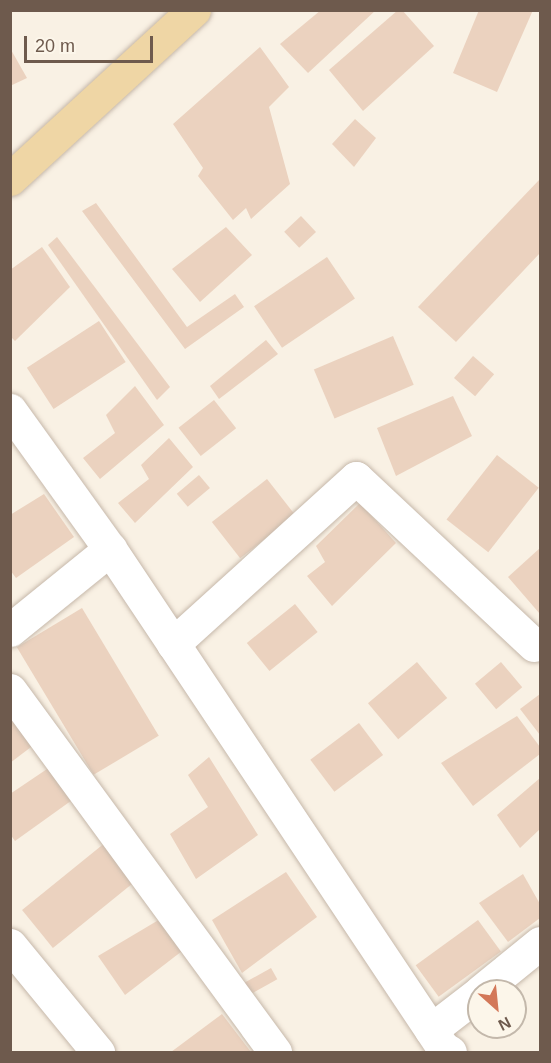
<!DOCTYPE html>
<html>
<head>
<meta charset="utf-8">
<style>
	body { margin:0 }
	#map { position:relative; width:551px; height:1063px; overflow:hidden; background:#f9f1e4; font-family:Arial,sans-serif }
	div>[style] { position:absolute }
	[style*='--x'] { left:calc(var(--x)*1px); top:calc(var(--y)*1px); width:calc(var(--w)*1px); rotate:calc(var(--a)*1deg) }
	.building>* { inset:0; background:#ebd2bf; transform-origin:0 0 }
	.roads { filter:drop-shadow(0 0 2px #c6b8aa) drop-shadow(0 0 2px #c6b8aa) }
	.minor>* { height:33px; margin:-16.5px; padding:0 16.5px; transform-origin:16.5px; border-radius:16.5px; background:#fff }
	.primary>* { height:33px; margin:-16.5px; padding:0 16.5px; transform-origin:16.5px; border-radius:16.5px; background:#efd6a5 }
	span { translate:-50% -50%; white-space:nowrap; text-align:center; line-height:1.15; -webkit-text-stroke:6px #fcf6ea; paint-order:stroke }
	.frame { position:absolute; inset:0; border:12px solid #6e5a4d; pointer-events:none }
	.north { position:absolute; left:467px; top:979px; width:60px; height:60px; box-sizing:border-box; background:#fcf6ea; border:2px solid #c3b8ab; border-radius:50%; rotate:153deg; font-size:16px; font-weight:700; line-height:24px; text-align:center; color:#6e5a4d }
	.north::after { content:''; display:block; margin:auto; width:21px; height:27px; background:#d37859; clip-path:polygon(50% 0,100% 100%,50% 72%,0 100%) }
	.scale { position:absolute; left:24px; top:36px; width:129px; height:27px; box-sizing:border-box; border:3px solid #6e5a4d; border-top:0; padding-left:8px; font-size:18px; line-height:21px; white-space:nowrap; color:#6e5a4d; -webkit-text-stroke:4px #fcf6ea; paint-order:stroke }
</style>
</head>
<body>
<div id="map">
	<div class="building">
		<i style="clip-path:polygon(321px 10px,376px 10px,308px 73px,280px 44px)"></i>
		<i style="clip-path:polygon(398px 10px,402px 10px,434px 46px,363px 111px,329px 70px)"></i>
		<i style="clip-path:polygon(479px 10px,533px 10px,497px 92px,453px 73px)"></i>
		<i style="clip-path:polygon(260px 47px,289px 87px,269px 107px,290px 184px,251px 219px,246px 208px,233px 220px,198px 176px,203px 168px,173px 124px)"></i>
		<i style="clip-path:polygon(10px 48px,27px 78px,10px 86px)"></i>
		<i style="clip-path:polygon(355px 119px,376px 138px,354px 167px,332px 144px)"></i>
		<i style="clip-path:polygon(540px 179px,540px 253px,456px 342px,418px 307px)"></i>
		<i style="clip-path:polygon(96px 203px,187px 327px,235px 294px,244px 307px,185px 349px,82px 211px)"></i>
		<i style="left:301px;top:216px;width:22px;height:23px;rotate:47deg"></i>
		<i style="clip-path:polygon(226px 227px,252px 255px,200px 302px,172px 269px)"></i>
		<i style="clip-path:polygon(57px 237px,170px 387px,157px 400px,48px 245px)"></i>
		<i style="clip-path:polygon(42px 247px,70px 287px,15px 341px,10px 336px,10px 270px)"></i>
		<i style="left:327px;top:257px;width:50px;height:88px;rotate:56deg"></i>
		<i style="left:99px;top:321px;width:49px;height:86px;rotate:57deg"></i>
		<i style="left:393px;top:336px;width:53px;height:86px;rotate:67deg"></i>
		<i style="clip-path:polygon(266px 340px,278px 354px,219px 399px,210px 386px)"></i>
		<i style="left:473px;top:356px;width:28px;height:29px;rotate:41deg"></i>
		<i style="clip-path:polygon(135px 386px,164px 425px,100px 479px,83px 458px,115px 433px,106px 415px)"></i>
		<i style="clip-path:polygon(453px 396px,472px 436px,396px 476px,377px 428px)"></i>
		<i style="left:214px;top:400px;width:36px;height:45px;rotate:52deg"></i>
		<i style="clip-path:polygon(169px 438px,193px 467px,135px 523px,118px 503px,149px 479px,141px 465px)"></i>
		<i style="left:497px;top:455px;width:53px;height:82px;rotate:38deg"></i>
		<i style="left:199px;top:475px;width:17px;height:29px;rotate:50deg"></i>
		<i style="left:267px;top:479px;width:46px;height:70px;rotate:52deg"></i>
		<i style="clip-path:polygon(44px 494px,74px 537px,16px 578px,10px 570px,10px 515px)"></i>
		<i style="clip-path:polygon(360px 503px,396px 543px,332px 606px,307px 576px,325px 562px,316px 546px)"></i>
		<i style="clip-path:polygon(540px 548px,540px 614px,508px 577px)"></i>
		<i style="left:295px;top:604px;width:36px;height:62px;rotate:51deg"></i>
		<i style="left:82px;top:608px;width:149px;height:76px;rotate:59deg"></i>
		<i style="left:417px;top:662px;width:47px;height:64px;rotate:50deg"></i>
		<i style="left:501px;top:662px;width:33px;height:34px;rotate:50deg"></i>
		<i style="clip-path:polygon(540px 694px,540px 735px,520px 709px)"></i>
		<i style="clip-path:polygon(10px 707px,35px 744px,10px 763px)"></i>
		<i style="clip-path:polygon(517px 716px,540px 747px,540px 754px,473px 806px,441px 763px)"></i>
		<i style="left:359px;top:723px;width:40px;height:61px;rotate:53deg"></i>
		<i style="clip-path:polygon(209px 757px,258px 835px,196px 879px,170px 834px,208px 807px,188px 775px)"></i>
		<i style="clip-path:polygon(53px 765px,75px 798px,15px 841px,10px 834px,10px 794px)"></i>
		<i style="clip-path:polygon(540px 778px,540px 829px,520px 848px,497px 815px)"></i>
		<i style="left:106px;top:842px;width:49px;height:108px;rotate:51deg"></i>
		<i style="clip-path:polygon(286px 872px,317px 917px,242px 973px,212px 920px)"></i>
		<i style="clip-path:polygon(523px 874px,540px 904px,540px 918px,508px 942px,479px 903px)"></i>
		<i style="clip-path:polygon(162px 918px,186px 948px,125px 995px,98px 956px)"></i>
		<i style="left:478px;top:920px;width:39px;height:77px;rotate:54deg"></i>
		<i style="left:271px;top:968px;width:13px;height:34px;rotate:61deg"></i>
		<i style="clip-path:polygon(222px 1014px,251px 1052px,171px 1052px)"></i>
	</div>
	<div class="roads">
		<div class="minor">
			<i style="--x:10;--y:410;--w:171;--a:54.3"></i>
			<i style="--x:110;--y:549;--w:600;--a:56.28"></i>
			<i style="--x:443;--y:1048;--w:8;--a:30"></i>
			<i style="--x:10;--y:630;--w:129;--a:-39"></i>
			<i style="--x:173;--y:644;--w:247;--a:-42.2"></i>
			<i style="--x:356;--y:478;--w:244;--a:43.2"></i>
			<i style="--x:10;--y:690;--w:449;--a:53.8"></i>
			<i style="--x:10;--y:945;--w:139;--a:50.6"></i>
			<i style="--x:481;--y:991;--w:76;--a:-39.1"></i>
			<i style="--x:431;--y:1030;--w:61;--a:-37.6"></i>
		</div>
		<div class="primary">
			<i style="--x:10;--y:179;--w:250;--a:-42.6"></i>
		</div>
	</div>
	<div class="frame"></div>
	<div class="north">N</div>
	<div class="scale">20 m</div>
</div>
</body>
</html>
